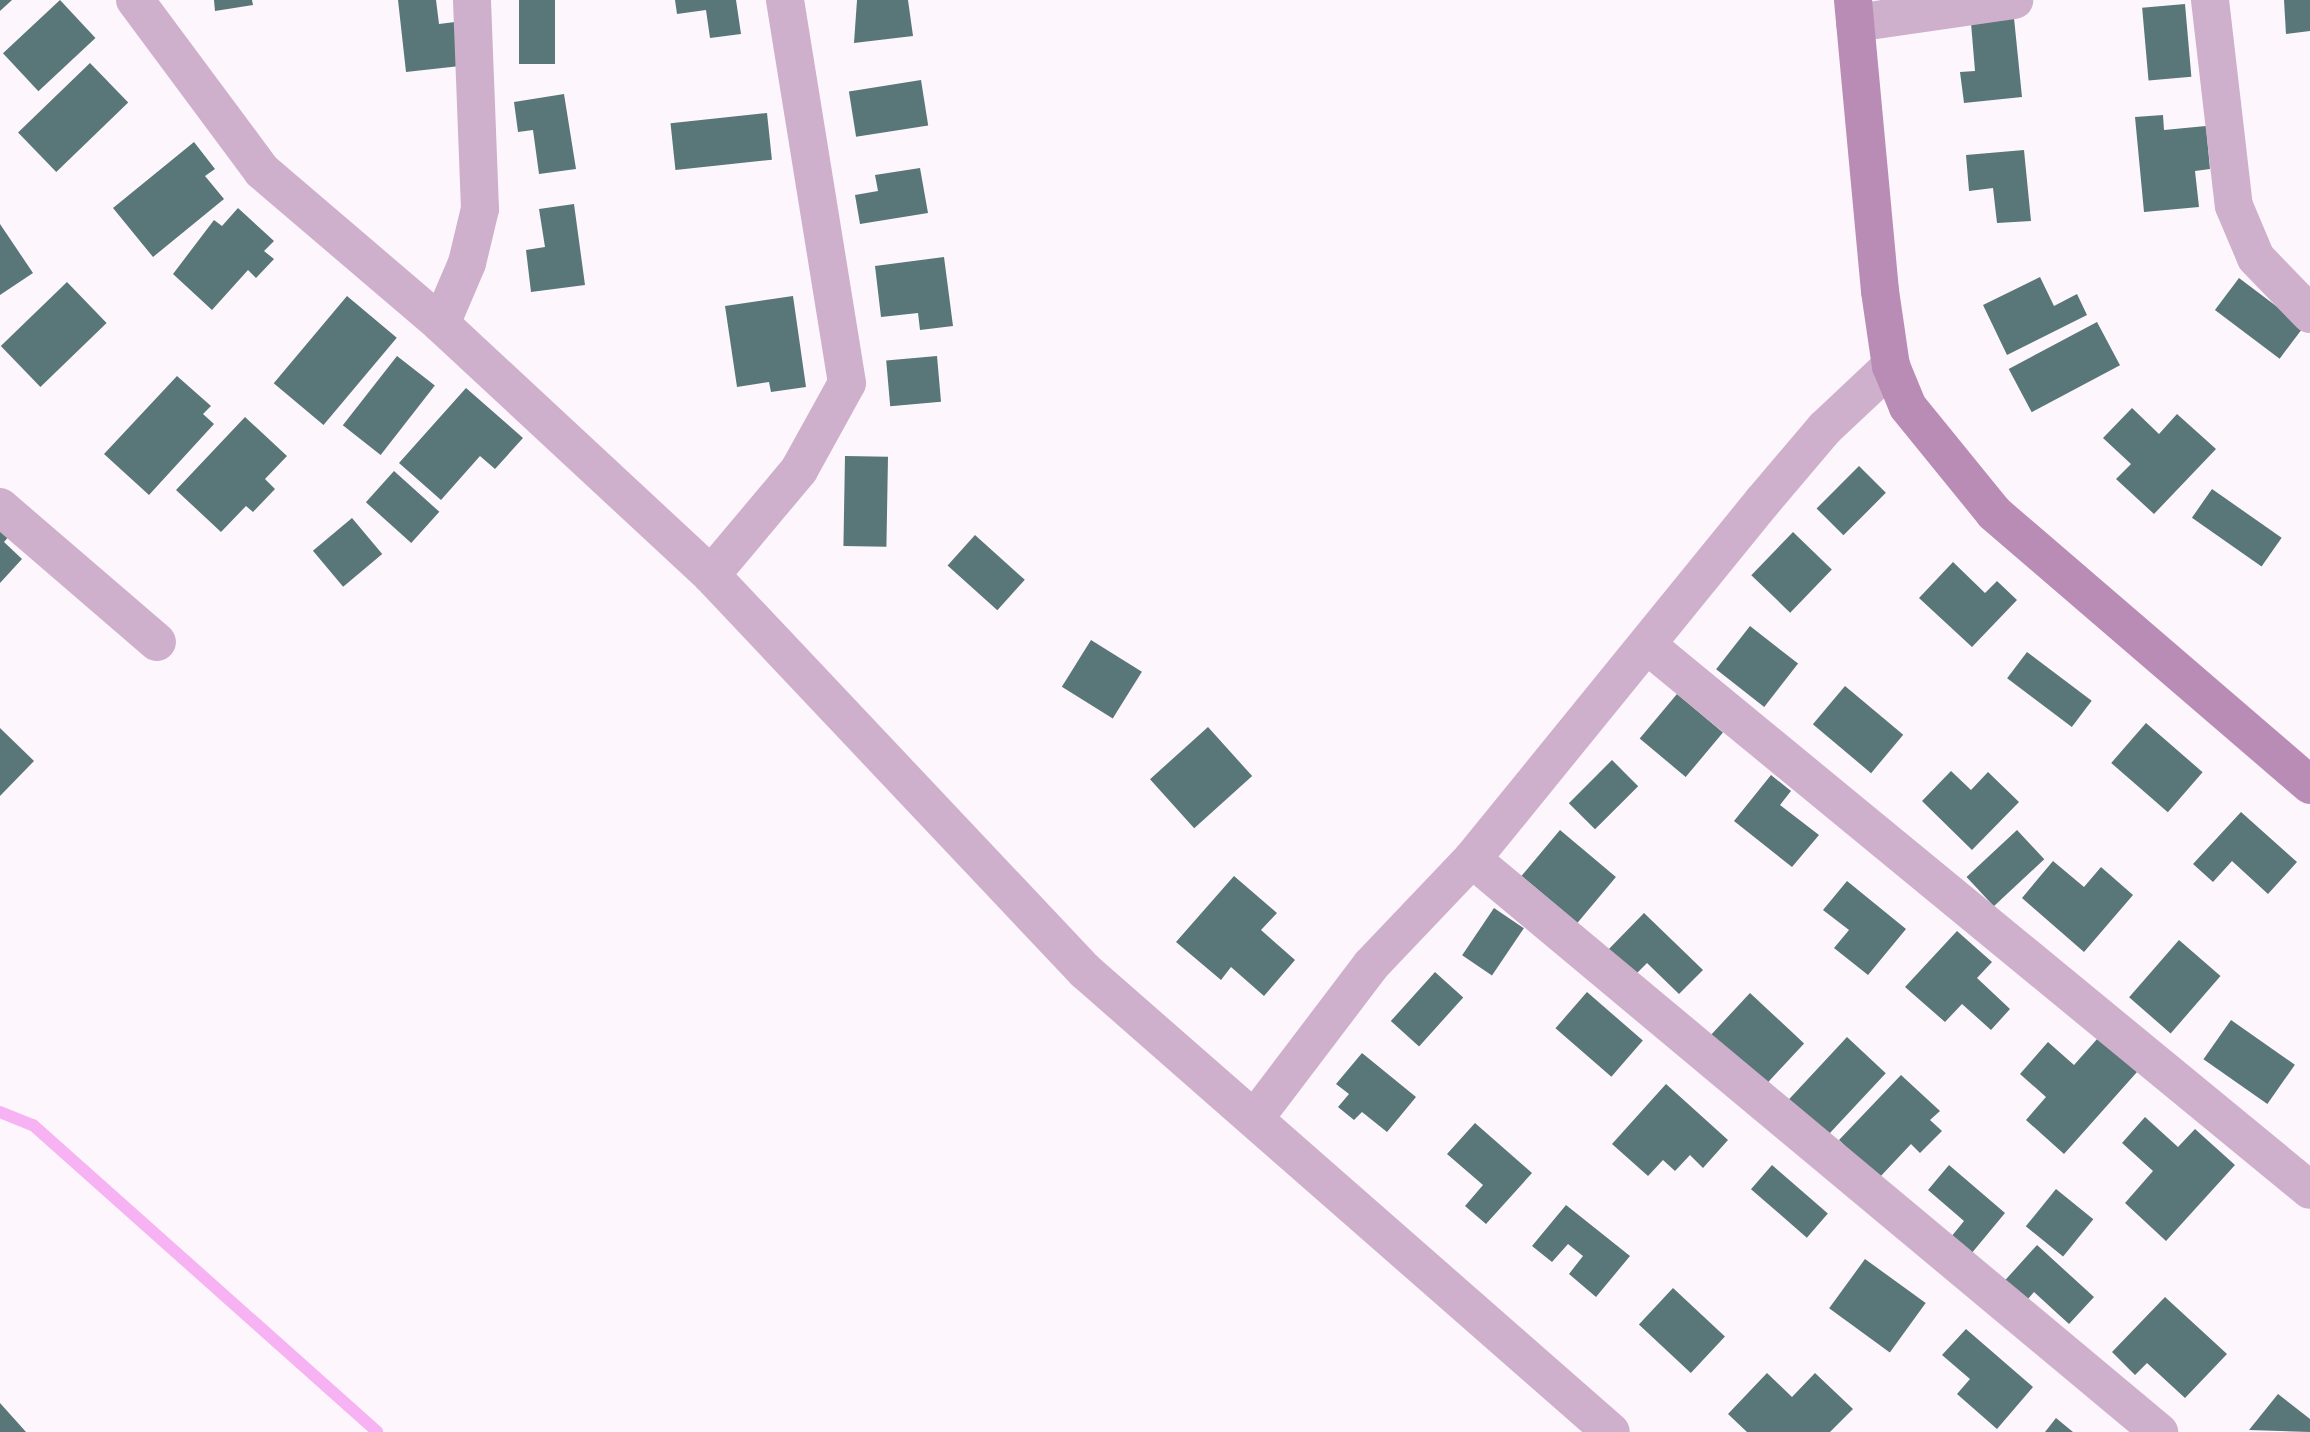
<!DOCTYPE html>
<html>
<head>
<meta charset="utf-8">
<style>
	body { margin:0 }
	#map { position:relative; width:2310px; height:1432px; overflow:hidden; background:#fef6fd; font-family:Literata,serif }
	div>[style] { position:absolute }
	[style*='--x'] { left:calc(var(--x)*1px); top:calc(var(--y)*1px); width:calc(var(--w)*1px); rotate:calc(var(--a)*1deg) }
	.stream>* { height:12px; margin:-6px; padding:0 6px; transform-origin:6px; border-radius:6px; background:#f6b2f3 }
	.building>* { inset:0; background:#597678; transform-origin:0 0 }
	.minor>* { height:38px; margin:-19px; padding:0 19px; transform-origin:19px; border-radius:19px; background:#ceb0cc }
	.secondary>* { height:38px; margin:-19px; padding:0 19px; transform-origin:19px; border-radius:19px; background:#b98cb6 }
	span { translate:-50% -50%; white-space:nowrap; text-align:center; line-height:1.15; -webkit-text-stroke:7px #fff; paint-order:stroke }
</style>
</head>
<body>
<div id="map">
	<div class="stream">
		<i style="--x:0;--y:1112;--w:35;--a:22"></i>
		<i style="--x:33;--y:1125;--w:461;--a:41.7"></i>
	</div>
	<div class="building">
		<i style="clip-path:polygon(0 0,12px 0,0 11px)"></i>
		<i style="left:60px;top:0;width:52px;height:78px;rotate:47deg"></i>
		<i style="clip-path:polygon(214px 0,252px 0,253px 5px,215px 11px)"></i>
		<i style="clip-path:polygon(398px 0,436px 0,439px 24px,455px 22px,460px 66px,406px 72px)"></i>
		<i style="left:519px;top:0;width:36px;height:64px"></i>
		<i style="clip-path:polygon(675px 0,736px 0,741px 34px,710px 38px,706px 10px,677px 14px)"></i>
		<i style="clip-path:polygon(857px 0,908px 0,913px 36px,854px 43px)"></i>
		<i style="clip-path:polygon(2284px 0,2310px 0,2310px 31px,2286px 34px)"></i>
		<i style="left:2185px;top:4px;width:73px;height:43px;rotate:85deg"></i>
		<i style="clip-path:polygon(2014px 18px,2022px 97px,1964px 103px,1960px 72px,1975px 71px,1971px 23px)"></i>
		<i style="left:90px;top:63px;width:55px;height:100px;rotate:46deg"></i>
		<i style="left:921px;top:80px;width:46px;height:73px;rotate:81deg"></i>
		<i style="clip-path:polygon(564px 94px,576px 169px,539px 174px,533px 130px,518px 132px,514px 102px)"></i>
		<i style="left:767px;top:113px;width:47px;height:97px;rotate:84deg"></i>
		<i style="clip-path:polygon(2163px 115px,2164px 130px,2206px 126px,2210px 169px,2195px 171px,2199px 207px,2144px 212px,2135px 117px)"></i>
		<i style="clip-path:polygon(194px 142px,215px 169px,205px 176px,224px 199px,153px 257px,113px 208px)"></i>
		<i style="clip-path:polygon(2024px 150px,2031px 221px,1997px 223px,1993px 188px,1969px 191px,1966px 155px)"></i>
		<i style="clip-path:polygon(920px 168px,928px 213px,860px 224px,855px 195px,878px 191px,875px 175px)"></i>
		<i style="clip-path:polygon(574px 204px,585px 285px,531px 292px,526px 250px,545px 247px,539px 209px)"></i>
		<i style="clip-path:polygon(238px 208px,274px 241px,264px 251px,274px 259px,256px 278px,248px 270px,212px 310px,173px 274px,214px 220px,222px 226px)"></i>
		<i style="clip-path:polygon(0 224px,33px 273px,0 295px)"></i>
		<i style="clip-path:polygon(944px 257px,953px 326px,920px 330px,918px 313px,881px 317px,875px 266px)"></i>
		<i style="clip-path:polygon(2040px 277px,2054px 306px,2077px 294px,2087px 315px,2007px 355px,1983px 305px)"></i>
		<i style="left:2239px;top:278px;width:81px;height:40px;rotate:37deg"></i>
		<i style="left:67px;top:282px;width:57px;height:92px;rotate:46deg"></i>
		<i style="left:347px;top:296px;width:65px;height:114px;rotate:40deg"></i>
		<i style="clip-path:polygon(793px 296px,806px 387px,771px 392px,769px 382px,737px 387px,725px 306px)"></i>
		<i style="left:2097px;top:322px;width:49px;height:100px;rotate:62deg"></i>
		<i style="left:397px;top:356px;width:48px;height:88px;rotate:38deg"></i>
		<i style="left:937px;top:356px;width:46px;height:51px;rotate:85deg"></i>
		<i style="clip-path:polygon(177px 376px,211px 406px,203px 414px,214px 424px,149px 495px,104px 454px)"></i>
		<i style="clip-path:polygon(466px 388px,523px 438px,495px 469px,480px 456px,441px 500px,399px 463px)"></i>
		<i style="clip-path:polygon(2132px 408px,2159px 434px,2177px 414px,2216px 449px,2154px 514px,2116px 479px,2131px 464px,2103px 438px)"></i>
		<i style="clip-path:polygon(245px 417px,287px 456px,265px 479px,275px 489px,253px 512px,246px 506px,221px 532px,176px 490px)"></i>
		<i style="left:845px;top:456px;width:43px;height:90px;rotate:1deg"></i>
		<i style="left:1859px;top:466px;width:38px;height:60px;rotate:45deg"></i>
		<i style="left:394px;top:471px;width:61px;height:42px;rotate:42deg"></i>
		<i style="left:2212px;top:489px;width:85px;height:35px;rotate:35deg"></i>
		<i style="clip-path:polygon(0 512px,17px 527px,4px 542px,22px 559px,0 583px)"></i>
		<i style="left:352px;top:518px;width:47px;height:51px;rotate:50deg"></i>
		<i style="left:1793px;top:532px;width:54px;height:60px;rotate:44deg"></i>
		<i style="left:975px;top:535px;width:67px;height:41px;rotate:42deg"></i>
		<i style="clip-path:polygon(1953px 562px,1985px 593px,1997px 581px,2017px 600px,1972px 647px,1919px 598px)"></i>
		<i style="left:1750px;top:626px;width:61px;height:55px;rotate:38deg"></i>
		<i style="left:1091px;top:640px;width:60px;height:55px;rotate:32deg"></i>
		<i style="left:2027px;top:652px;width:81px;height:33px;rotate:37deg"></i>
		<i style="left:1845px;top:686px;width:76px;height:50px;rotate:40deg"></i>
		<i style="left:1677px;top:694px;width:60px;height:58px;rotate:40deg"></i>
		<i style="left:2146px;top:723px;width:75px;height:53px;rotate:41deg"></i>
		<i style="left:1208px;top:727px;width:66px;height:78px;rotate:48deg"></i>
		<i style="clip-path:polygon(0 728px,34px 761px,0 796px)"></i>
		<i style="left:1612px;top:760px;width:37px;height:61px;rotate:45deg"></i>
		<i style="clip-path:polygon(1951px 771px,1971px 790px,1988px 772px,2019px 802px,1972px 850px,1922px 801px)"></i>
		<i style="clip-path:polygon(1771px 775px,1791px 791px,1780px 805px,1819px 835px,1792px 867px,1734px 821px)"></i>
		<i style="clip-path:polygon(2241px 812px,2297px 862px,2268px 894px,2232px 861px,2213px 882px,2193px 864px)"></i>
		<i style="left:1560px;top:830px;width:73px;height:60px;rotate:40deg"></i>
		<i style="left:2017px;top:830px;width:40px;height:69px;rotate:47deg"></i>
		<i style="clip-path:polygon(2053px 861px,2084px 887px,2101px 867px,2133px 895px,2084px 952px,2022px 898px)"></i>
		<i style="clip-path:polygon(1234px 876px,1277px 913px,1261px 930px,1295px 960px,1264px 996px,1231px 967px,1221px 980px,1176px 942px)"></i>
		<i style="clip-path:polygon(1847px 881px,1906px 929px,1868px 975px,1834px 948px,1849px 930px,1823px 910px)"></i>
		<i style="left:1494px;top:908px;width:36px;height:57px;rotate:34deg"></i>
		<i style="clip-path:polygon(1644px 913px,1703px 970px,1679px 994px,1647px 963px,1632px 978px,1605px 953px)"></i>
		<i style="clip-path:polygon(1957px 931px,1992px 962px,1977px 978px,2010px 1009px,1991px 1030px,1962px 1004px,1945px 1022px,1905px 987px)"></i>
		<i style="left:2179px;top:940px;width:55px;height:76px;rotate:41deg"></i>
		<i style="left:1435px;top:972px;width:38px;height:66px;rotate:42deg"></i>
		<i style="left:1587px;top:992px;width:74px;height:48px;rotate:41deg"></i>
		<i style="left:1750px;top:993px;width:74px;height:57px;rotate:43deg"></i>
		<i style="left:2231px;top:1020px;width:78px;height:48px;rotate:35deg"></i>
		<i style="left:1847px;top:1037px;width:53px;height:87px;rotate:43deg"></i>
		<i style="clip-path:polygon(2098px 1038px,2137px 1072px,2064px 1154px,2026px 1120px,2046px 1097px,2020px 1074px,2048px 1042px,2074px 1065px)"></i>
		<i style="clip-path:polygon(1362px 1053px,1416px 1097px,1387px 1132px,1362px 1112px,1354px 1120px,1338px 1107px,1349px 1094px,1336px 1084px)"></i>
		<i style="clip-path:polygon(1901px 1075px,1940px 1111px,1930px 1120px,1942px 1131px,1920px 1153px,1911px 1144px,1879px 1178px,1839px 1140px)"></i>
		<i style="clip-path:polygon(1666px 1084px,1728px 1140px,1703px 1168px,1690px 1155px,1675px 1171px,1663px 1160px,1648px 1176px,1612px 1144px)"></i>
		<i style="clip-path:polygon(2145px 1117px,2178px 1147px,2195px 1129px,2235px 1165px,2166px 1241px,2125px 1203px,2153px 1171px,2122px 1143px)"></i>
		<i style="clip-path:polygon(1475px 1123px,1532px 1173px,1486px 1224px,1465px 1206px,1483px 1185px,1447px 1154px)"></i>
		<i style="left:1772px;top:1165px;width:74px;height:32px;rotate:41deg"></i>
		<i style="clip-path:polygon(1949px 1165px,2005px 1213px,1971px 1254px,1951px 1237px,1964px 1221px,1928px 1190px)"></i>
		<i style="left:2056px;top:1189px;width:48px;height:48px;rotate:39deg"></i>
		<i style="clip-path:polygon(1566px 1205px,1630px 1256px,1596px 1297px,1569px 1274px,1583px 1256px,1568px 1244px,1552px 1262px,1532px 1246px)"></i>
		<i style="clip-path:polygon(2037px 1245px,2094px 1297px,2069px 1324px,2034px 1292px,2021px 1307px,1999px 1287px)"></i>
		<i style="left:1865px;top:1259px;width:75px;height:61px;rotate:36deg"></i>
		<i style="left:1673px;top:1288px;width:71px;height:50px;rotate:43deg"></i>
		<i style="clip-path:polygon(2165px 1297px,2227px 1354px,2185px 1398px,2147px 1363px,2135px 1375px,2112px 1352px)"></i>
		<i style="clip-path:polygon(1966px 1329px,2033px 1387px,1997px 1429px,1957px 1394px,1970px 1379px,1942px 1355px)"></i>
		<i style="clip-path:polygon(1767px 1373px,1792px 1397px,1815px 1373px,1853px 1409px,1830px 1432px,1747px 1432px,1728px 1414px)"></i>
		<i style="clip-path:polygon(2278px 1394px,2310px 1419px,2310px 1432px,2249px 1430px)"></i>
		<i style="clip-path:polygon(0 1403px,26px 1432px,0 1432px)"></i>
		<i style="clip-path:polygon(2056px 1418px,2073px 1432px,2045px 1432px)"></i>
	</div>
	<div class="minor">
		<i style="--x:135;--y:0;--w:213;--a:53.4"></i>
		<i style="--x:262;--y:171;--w:235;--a:40.5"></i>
		<i style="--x:441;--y:324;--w:369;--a:42.9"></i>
		<i style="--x:711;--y:575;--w:545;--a:46.64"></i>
		<i style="--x:1085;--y:971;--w:699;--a:41.23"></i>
		<i style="--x:2210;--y:0;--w:207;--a:83.4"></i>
		<i style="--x:2234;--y:206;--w:56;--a:67.1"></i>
		<i style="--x:2256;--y:258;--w:78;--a:46"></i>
		<i style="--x:1855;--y:23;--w:161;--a:-8.2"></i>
		<i style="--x:441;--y:324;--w:66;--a:-66.9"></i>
		<i style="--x:467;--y:263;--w:56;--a:-76.5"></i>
		<i style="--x:480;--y:209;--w:209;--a:-92.2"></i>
		<i style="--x:0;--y:507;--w:207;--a:40.7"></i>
		<i style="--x:711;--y:575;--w:137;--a:-50"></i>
		<i style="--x:799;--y:470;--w:99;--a:-61.1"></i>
		<i style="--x:847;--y:383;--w:388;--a:-99.2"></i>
		<i style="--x:1647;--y:645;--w:858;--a:39.42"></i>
		<i style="--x:1472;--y:859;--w:895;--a:39.83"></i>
		<i style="--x:1255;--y:1118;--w:192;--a:-52.8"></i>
		<i style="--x:1371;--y:965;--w:146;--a:-46.4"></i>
		<i style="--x:1472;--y:859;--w:461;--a:-50.9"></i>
		<i style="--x:1763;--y:501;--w:96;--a:-49.7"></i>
		<i style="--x:1825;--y:428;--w:91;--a:-43.2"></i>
	</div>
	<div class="secondary">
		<i style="--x:1853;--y:0;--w:292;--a:84.7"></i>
		<i style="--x:1880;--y:291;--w:76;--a:81.7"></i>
		<i style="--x:1891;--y:366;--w:44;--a:67.5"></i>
		<i style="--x:1908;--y:407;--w:136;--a:50.9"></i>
		<i style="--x:1994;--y:513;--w:417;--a:40.7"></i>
	</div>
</div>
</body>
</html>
